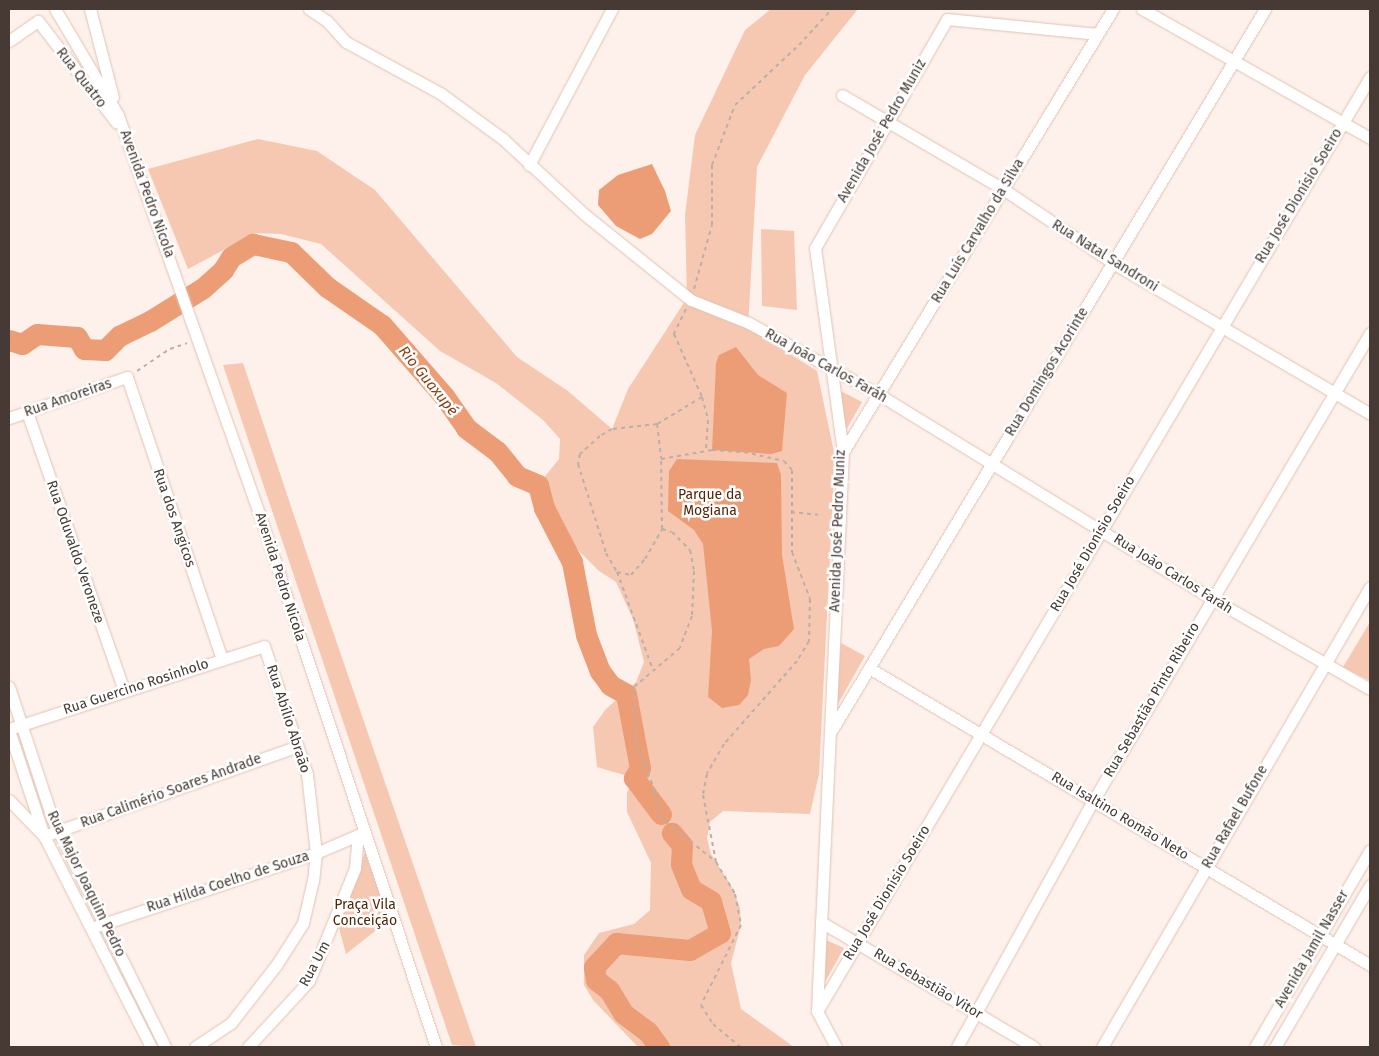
<!DOCTYPE html>
<html>
<head>
<meta charset="utf-8">
<style>
	body { margin:0 }
	#map { position:relative; width:1379px; height:1056px; overflow:hidden; background:#fef1eb; font-family:"Fira Sans",sans-serif }
	div>[style] { position:absolute }
	[style*='--x'] { left:calc(var(--x)*1px); top:calc(var(--y)*1px); width:calc(var(--w)*1px); rotate:calc(var(--a)*1deg) }
	.green>* { inset:0; background:#f6c8b2 }
	.water>* { inset:0; background:#ec9d76 }
	.river>* { height:21px; margin:-10.5px; padding:0 10.5px; transform-origin:10.5px; border-radius:10.5px; background:#ec9d76 }
	.path>* { height:2px; margin-top:-1px; transform-origin:0; background:repeating-linear-gradient(90deg,#bcafa9 0 4px,transparent 0 8px) }
	.roads { filter:drop-shadow(0 0 1px #e1c2b3) drop-shadow(0 0 1px #e1c2b3) }
	.minor>* { height:11px; margin:-5.5px; padding:0 5.5px; transform-origin:5.5px; border-radius:5.5px; background:#fff }
	span { translate:-50% -50%; white-space:nowrap; text-align:center; line-height:1.15; -webkit-text-stroke:5px #fff; paint-order:stroke }
	.street-label { font-size:14px; color:#473a34 }
	.park-label { font-size:14px; color:#562507 }
	.water-label { font-size:15px; color:#884117; font-style:italic }
	.frame { position:absolute; inset:0; border:10px solid #473a34; pointer-events:none }
</style>
</head>
<body>
<div id="map">
	<div class="green">
		<i style="clip-path:polygon(771px 9px,858px 9px,805px 75px,757px 167px,748px 328px,817px 371px,835px 457px,819px 774px,810px 814px,723px 811px,710px 822px,707px 838px,711px 854px,733px 889px,740px 908px,741px 925px,731px 963px,741px 1009px,794px 1047px,638px 1047px,593px 1000px,584px 985px,584px 955px,599px 933px,634px 924px,650px 910px,651px 863px,627px 812px,627px 793px,634px 778px,597px 767px,593px 727px,606px 709px,636px 682px,644px 662px,633px 619px,616px 582px,599px 571px,573px 545px,548px 496px,538px 485px,559px 459px,560px 439px,543px 420px,496px 383px,440px 351px,321px 244px,281px 234px,255px 233px,188px 269px,148px 169px,258px 139px,317px 151px,375px 190px,517px 357px,568px 391px,612px 429px,628px 389px,687px 298px,685px 215px,695px 135px,745px 30px)"></i>
		<i style="clip-path:polygon(761px 229px,794px 231px,797px 310px,762px 306px)"></i>
		<i style="clip-path:polygon(243px 363px,328px 617px,476px 1047px,452px 1045px,223px 365px)"></i>
		<i style="clip-path:polygon(839px 390px,862px 402px,846px 430px)"></i>
		<i style="clip-path:polygon(1370px 622px,1370px 681px,1343px 667px)"></i>
		<i style="clip-path:polygon(841px 643px,865px 656px,835px 709px)"></i>
		<i style="clip-path:polygon(365px 852px,389px 920px,346px 954px,339px 928px)"></i>
		<i style="clip-path:polygon(826px 940px,844px 948px,825px 982px)"></i>
	</div>
	<div class="water">
		<i style="clip-path:polygon(652px 164px,665px 191px,671px 211px,652px 234px,640px 239px,616px 226px,598px 205px,599px 190px,618px 175px)"></i>
		<i style="clip-path:polygon(736px 347px,758px 375px,787px 393px,782px 451px,771px 454px,712px 450px,716px 363px,719px 355px)"></i>
		<i style="clip-path:polygon(677px 459px,777px 463px,781px 475px,782px 555px,794px 629px,779px 646px,764px 649px,749px 659px,751px 680px,748px 695px,739px 705px,722px 708px,708px 697px,712px 631px,703px 544px,694px 530px,668px 511px,669px 471px)"></i>
	</div>
	<div class="river">
		<i style="--x:9;--y:340;--w:14;--a:17"></i>
		<i style="--x:22;--y:344;--w:18;--a:-34"></i>
		<i style="--x:37;--y:334;--w:40;--a:4.3"></i>
		<i style="--x:77;--y:337;--w:14;--a:60"></i>
		<i style="--x:84;--y:349;--w:21;--a:3"></i>
		<i style="--x:105;--y:350;--w:20;--a:-45"></i>
		<i style="--x:119;--y:336;--w:34;--a:-26"></i>
		<i style="--x:150;--y:321;--w:62;--a:-31.9"></i>
		<i style="--x:203;--y:288;--w:27;--a:-42"></i>
		<i style="--x:223;--y:270;--w:15;--a:-58"></i>
		<i style="--x:231;--y:257;--w:26;--a:-31"></i>
		<i style="--x:253;--y:244;--w:39;--a:12"></i>
		<i style="--x:291;--y:252;--w:50;--a:44.2"></i>
		<i style="--x:327;--y:287;--w:67;--a:34.6"></i>
		<i style="--x:382;--y:325;--w:94;--a:48.9"></i>
		<i style="--x:444;--y:396;--w:39;--a:55"></i>
		<i style="--x:466;--y:428;--w:39;--a:37"></i>
		<i style="--x:497;--y:451;--w:32;--a:51"></i>
		<i style="--x:517;--y:476;--w:23;--a:23"></i>
		<i style="--x:538;--y:485;--w:24;--a:75"></i>
		<i style="--x:544;--y:508;--w:61;--a:62.6"></i>
		<i style="--x:572;--y:562;--w:74;--a:79.1"></i>
		<i style="--x:586;--y:635;--w:39;--a:69"></i>
		<i style="--x:600;--y:671;--w:17;--a:54"></i>
		<i style="--x:610;--y:685;--w:18;--a:29"></i>
		<i style="--x:626;--y:694;--w:75;--a:79.3"></i>
		<i style="--x:640;--y:768;--w:12;--a:121"></i>
		<i style="--x:634;--y:778;--w:45;--a:53.1"></i>
		<i style="--x:659;--y:1047;--w:19;--a:-126"></i>
		<i style="--x:648;--y:1032;--w:31;--a:-143"></i>
		<i style="--x:623;--y:1013;--w:27;--a:-121"></i>
		<i style="--x:609;--y:990;--w:16;--a:-142"></i>
		<i style="--x:596;--y:980;--w:13;--a:-99"></i>
		<i style="--x:594;--y:967;--w:33;--a:-47"></i>
		<i style="--x:616;--y:943;--w:74;--a:5.4"></i>
		<i style="--x:690;--y:950;--w:34;--a:-30"></i>
		<i style="--x:720;--y:933;--w:33;--a:-106"></i>
		<i style="--x:711;--y:901;--w:23;--a:-149"></i>
		<i style="--x:691;--y:889;--w:27;--a:-112"></i>
		<i style="--x:681;--y:864;--w:19;--a:-87"></i>
		<i style="--x:682;--y:845;--w:16;--a:-130"></i>
	</div>
	<div class="path">
		<i style="--x:694;--y:289;--w:66;--a:-74.3"></i>
		<i style="--x:712;--y:225;--w:60;--a:-90"></i>
		<i style="--x:712;--y:165;--w:64;--a:-69"></i>
		<i style="--x:735;--y:105;--w:88;--a:-43.2"></i>
		<i style="--x:799;--y:45;--w:49;--a:-47.5"></i>
		<i style="--x:686;--y:309;--w:28;--a:116"></i>
		<i style="--x:674;--y:334;--w:69;--a:66"></i>
		<i style="--x:702;--y:397;--w:52;--a:149"></i>
		<i style="--x:657;--y:424;--w:45;--a:173.7"></i>
		<i style="--x:612;--y:429;--w:14;--a:150"></i>
		<i style="--x:600;--y:436;--w:27;--a:138"></i>
		<i style="--x:580;--y:454;--w:10;--a:101"></i>
		<i style="--x:578;--y:464;--w:93;--a:72.5"></i>
		<i style="--x:606;--y:553;--w:22;--a:60"></i>
		<i style="--x:617;--y:572;--w:14;--a:12"></i>
		<i style="--x:631;--y:575;--w:21;--a:-49"></i>
		<i style="--x:645;--y:559;--w:34;--a:-60"></i>
		<i style="--x:662;--y:529;--w:70;--a:-90.8"></i>
		<i style="--x:661;--y:459;--w:52;--a:-10"></i>
		<i style="--x:712;--y:450;--w:32;--a:4"></i>
		<i style="--x:744;--y:452;--w:41;--a:12.7"></i>
		<i style="--x:784;--y:461;--w:12;--a:48"></i>
		<i style="--x:792;--y:470;--w:82;--a:90"></i>
		<i style="--x:792;--y:552;--w:50;--a:69"></i>
		<i style="--x:810;--y:599;--w:42;--a:91.4"></i>
		<i style="--x:809;--y:641;--w:23;--a:121"></i>
		<i style="--x:797;--y:661;--w:111;--a:131.3"></i>
		<i style="--x:724;--y:744;--w:34;--a:120"></i>
		<i style="--x:707;--y:774;--w:21;--a:101"></i>
		<i style="--x:703;--y:795;--w:68;--a:79"></i>
		<i style="--x:137;--y:371;--w:40;--a:-34"></i>
		<i style="--x:170;--y:349;--w:18;--a:-19"></i>
		<i style="--x:702;--y:397;--w:24;--a:75"></i>
		<i style="--x:708;--y:420;--w:31;--a:94"></i>
		<i style="--x:657;--y:424;--w:35;--a:83"></i>
		<i style="--x:791;--y:512;--w:27;--a:6"></i>
		<i style="--x:662;--y:529;--w:10;--a:17"></i>
		<i style="--x:672;--y:532;--w:25;--a:45"></i>
		<i style="--x:690;--y:550;--w:21;--a:79"></i>
		<i style="--x:694;--y:571;--w:45;--a:92.5"></i>
		<i style="--x:692;--y:616;--w:34;--a:111"></i>
		<i style="--x:680;--y:648;--w:60;--a:139.7"></i>
		<i style="--x:634;--y:687;--w:56;--a:88"></i>
		<i style="--x:636;--y:743;--w:52;--a:68.4"></i>
		<i style="--x:655;--y:791;--w:25;--a:81"></i>
		<i style="--x:659;--y:816;--w:73;--a:38.9"></i>
		<i style="--x:716;--y:862;--w:37;--a:59"></i>
		<i style="--x:735;--y:894;--w:32;--a:79"></i>
		<i style="--x:741;--y:925;--w:89;--a:116.6"></i>
		<i style="--x:701;--y:1005;--w:22;--a:58"></i>
		<i style="--x:713;--y:1024;--w:35;--a:40"></i>
		<i style="--x:617;--y:572;--w:104;--a:69.8"></i>
	</div>
	<div class="roads">
		<div class="minor">
			<i style="--x:55;--y:9;--w:123;--a:59.3"></i>
			<i style="--x:118;--y:115;--w:422;--a:70.5"></i>
			<i style="--x:259;--y:513;--w:563;--a:71.66"></i>
			<i style="--x:90;--y:9;--w:91;--a:75.4"></i>
			<i style="--x:309;--y:9;--w:22;--a:34"></i>
			<i style="--x:327;--y:21;--w:28;--a:48"></i>
			<i style="--x:346;--y:42;--w:107;--a:28.5"></i>
			<i style="--x:440;--y:93;--w:78;--a:36.1"></i>
			<i style="--x:503;--y:139;--w:110;--a:42.8"></i>
			<i style="--x:584;--y:214;--w:137;--a:38.8"></i>
			<i style="--x:691;--y:300;--w:62;--a:21.6"></i>
			<i style="--x:749;--y:323;--w:147;--a:28.8"></i>
			<i style="--x:878;--y:394;--w:391;--a:31.5"></i>
			<i style="--x:1211;--y:598;--w:183;--a:29.8"></i>
			<i style="--x:1142;--y:9;--w:262;--a:29.5"></i>
			<i style="--x:9;--y:41;--w:35;--a:-35"></i>
			<i style="--x:38;--y:21;--w:128;--a:52.3"></i>
			<i style="--x:842;--y:95;--w:186;--a:30.3"></i>
			<i style="--x:1003;--y:189;--w:133;--a:33.9"></i>
			<i style="--x:1113;--y:263;--w:298;--a:30.4"></i>
			<i style="--x:529;--y:165;--w:177;--a:-62"></i>
			<i style="--x:27;--y:412;--w:295;--a:70.8"></i>
			<i style="--x:9;--y:418;--w:125;--a:-19.2"></i>
			<i style="--x:127;--y:377;--w:298;--a:71.4"></i>
			<i style="--x:843;--y:452;--w:519;--a:-58.64"></i>
			<i style="--x:869;--y:668;--w:582;--a:30.66"></i>
			<i style="--x:9;--y:687;--w:138;--a:71.8"></i>
			<i style="--x:52;--y:818;--w:255;--a:63.7"></i>
			<i style="--x:9;--y:729;--w:268;--a:-18"></i>
			<i style="--x:264;--y:646;--w:135;--a:71.4"></i>
			<i style="--x:307;--y:774;--w:80;--a:83.5"></i>
			<i style="--x:316;--y:853;--w:27;--a:96"></i>
			<i style="--x:313;--y:880;--w:44;--a:103.1"></i>
			<i style="--x:303;--y:923;--w:49;--a:122.4"></i>
			<i style="--x:277;--y:964;--w:75;--a:127.9"></i>
			<i style="--x:231;--y:1023;--w:43;--a:146.3"></i>
			<i style="--x:9;--y:730;--w:112;--a:71.7"></i>
			<i style="--x:44;--y:836;--w:237;--a:63.1"></i>
			<i style="--x:830;--y:733;--w:845;--a:-59"></i>
			<i style="--x:9;--y:800;--w:50;--a:45.8"></i>
			<i style="--x:44;--y:836;--w:269;--a:-19.5"></i>
			<i style="--x:821;--y:922;--w:247;--a:30.4"></i>
			<i style="--x:97;--y:926;--w:231;--a:-18.4"></i>
			<i style="--x:316;--y:853;--w:53;--a:-23.2"></i>
			<i style="--x:819;--y:1008;--w:1082;--a:-59.38"></i>
			<i style="--x:248;--y:1047;--w:90;--a:-47.3"></i>
			<i style="--x:309;--y:981;--w:122;--a:-67.8"></i>
			<i style="--x:355;--y:868;--w:33;--a:-85"></i>
			<i style="--x:836;--y:1047;--w:41;--a:-117.8"></i>
			<i style="--x:817;--y:1011;--w:560;--a:-87.34"></i>
			<i style="--x:843;--y:452;--w:206;--a:-97.8"></i>
			<i style="--x:815;--y:248;--w:264;--a:-60"></i>
			<i style="--x:947;--y:19;--w:151;--a:5.7"></i>
			<i style="--x:957;--y:1047;--w:281;--a:-61.1"></i>
			<i style="--x:1093;--y:801;--w:544;--a:-59.38"></i>
			<i style="--x:1102;--y:1047;--w:532;--a:-59.77"></i>
			<i style="--x:1255;--y:1047;--w:228;--a:-59.7"></i>
			<i style="--x:1275;--y:1047;--w:188;--a:-59.6"></i>
		</div>
	</div>
	<div class="street-label">
		<span style="left:81px;top:78px;rotate:52deg">Rua Quatro</span>
		<span style="left:882px;top:131px;rotate:-60deg">Avenida José Pedro Muniz</span>
		<span style="left:147px;top:194px;rotate:70deg">Avenida Pedro Nicola</span>
		<span style="left:1299px;top:196px;rotate:-59deg">Rua José Dionísio Soeiro</span>
		<span style="left:978px;top:231px;rotate:-59deg">Rua Luís Carvalho da Silva</span>
		<span style="left:1105px;top:256px;rotate:32deg">Rua Natal Sandroni</span>
		<span style="left:826px;top:366px;rotate:29deg">Rua João Carlos Faráh</span>
		<span style="left:1047px;top:372px;rotate:-59deg">Rua Domingos Acorinte</span>
		<span style="left:68px;top:398px;rotate:-19deg">Rua Amoreiras</span>
		<span style="left:174px;top:518px;rotate:71deg">Rua dos Angicos</span>
		<span style="left:838px;top:531px;rotate:-88deg">Avenida José Pedro Muniz</span>
		<span style="left:1093px;top:544px;rotate:-60deg">Rua José Dionísio Soeiro</span>
		<span style="left:75px;top:552px;rotate:71deg">Rua Oduvaldo Veroneze</span>
		<span style="left:1173px;top:574px;rotate:32deg">Rua João Carlos Faráh</span>
		<span style="left:280px;top:577px;rotate:72deg">Avenida Pedro Nicola</span>
		<span style="left:136px;top:687px;rotate:-18deg">Rua Guercino Rosinholo</span>
		<span style="left:1152px;top:700px;rotate:-60deg">Rua Sebastião Pinto Ribeiro</span>
		<span style="left:288px;top:719px;rotate:72deg">Rua Abílio Abraão</span>
		<span style="left:171px;top:791px;rotate:-20deg">Rua Calimério Soares Andrade</span>
		<span style="left:1120px;top:816px;rotate:31deg">Rua Isaltino Romão Neto</span>
		<span style="left:1235px;top:817px;rotate:-60deg">Rua Rafael Bufone</span>
		<span style="left:228px;top:882px;rotate:-18deg">Rua Hilda Coelho de Souza</span>
		<span style="left:86px;top:884px;rotate:64deg">Rua Major Joaquim Pedro</span>
		<span style="left:887px;top:893px;rotate:-59deg">Rua José Dionísio Soeiro</span>
		<span style="left:1312px;top:949px;rotate:-60deg">Avenida Jamil Nasser</span>
		<span style="left:315px;top:964px;rotate:-62deg">Rua Um</span>
		<span style="left:928px;top:984px;rotate:31deg">Rua Sebastião Vitor</span>
	</div>
	<div class="park-label">
		<span style="left:710px;top:503px">Parque da<br>Mogiana</span>
		<span style="left:365px;top:913px">Praça Vila<br>Conceição</span>
	</div>
	<div class="water-label">
		<span style="left:428px;top:381px;rotate:51deg">Rio Guaxupé</span>
	</div>
	<div class="frame"></div>
</div>
</body>
</html>
